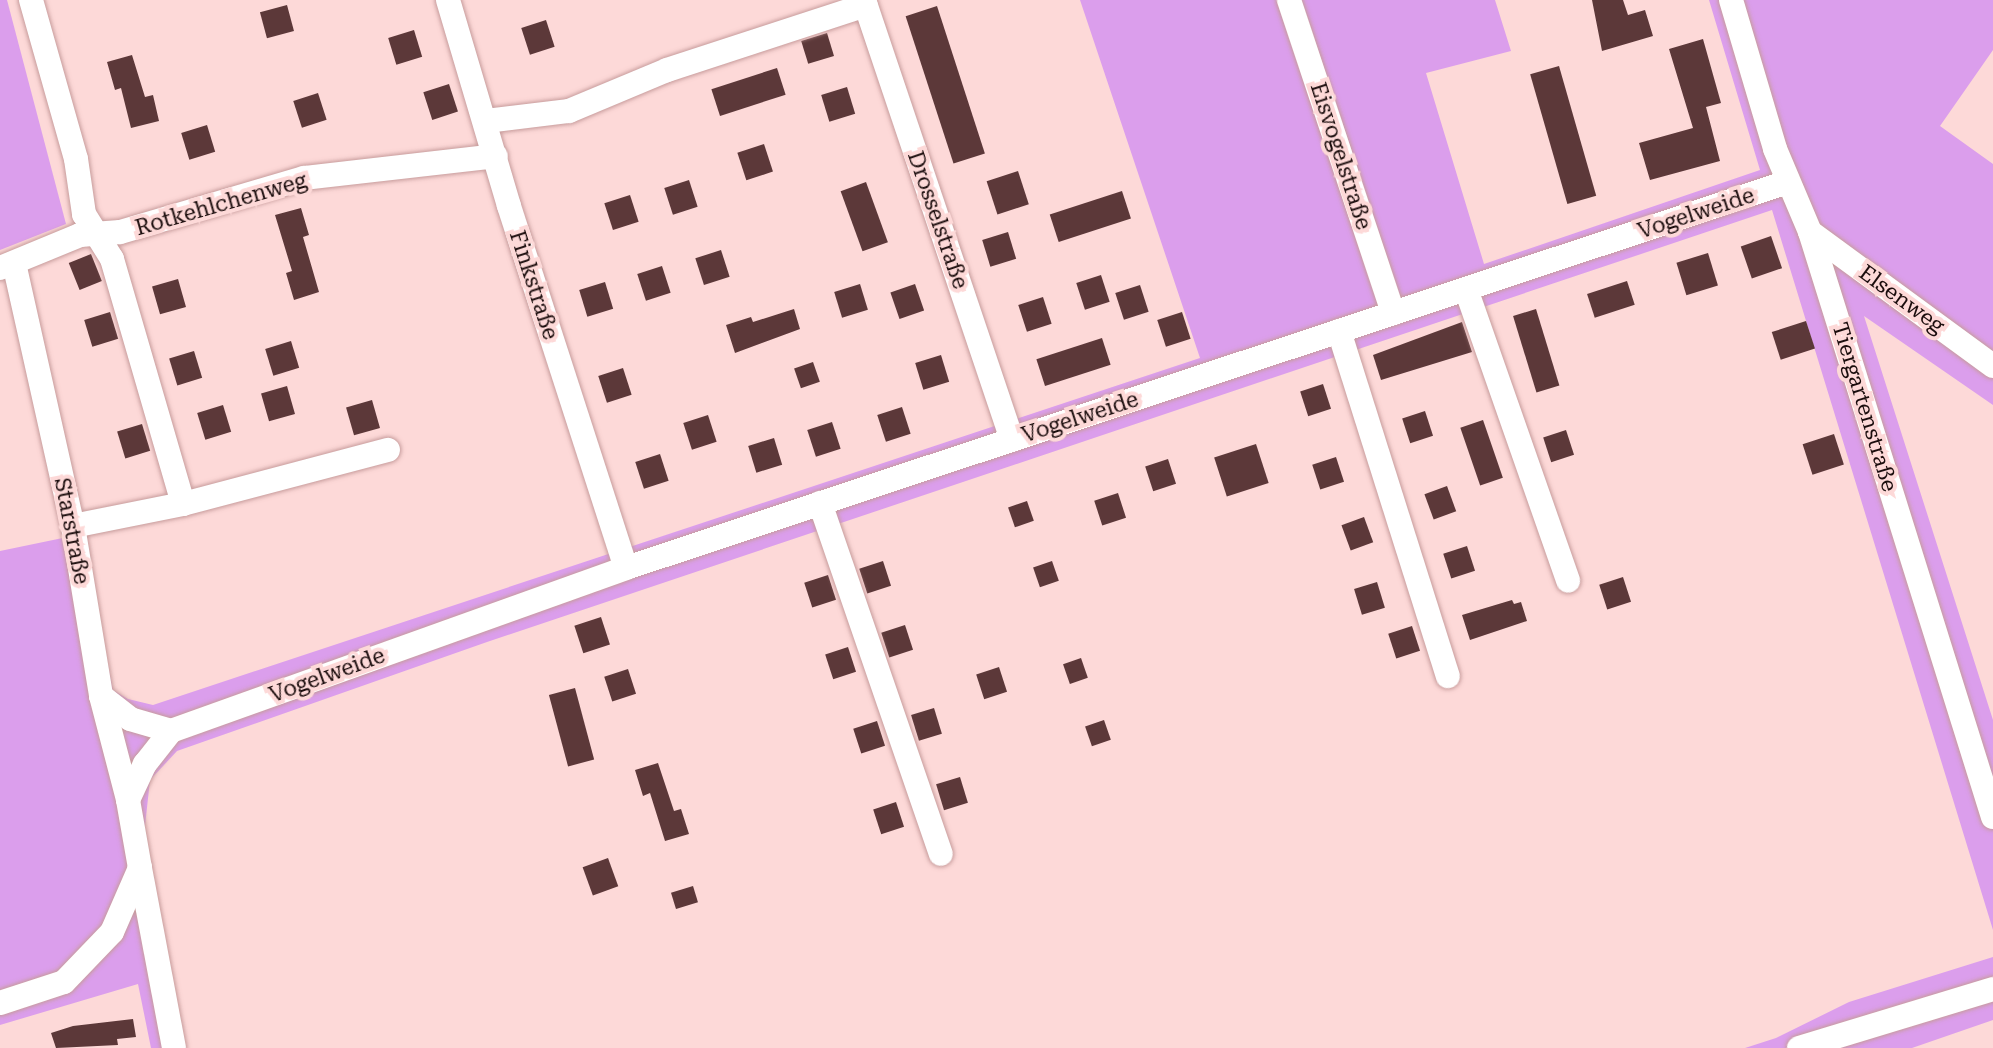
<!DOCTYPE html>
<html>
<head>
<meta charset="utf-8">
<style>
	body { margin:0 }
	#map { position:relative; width:1993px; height:1048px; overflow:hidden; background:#fdd9d8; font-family:"Roboto Serif",serif }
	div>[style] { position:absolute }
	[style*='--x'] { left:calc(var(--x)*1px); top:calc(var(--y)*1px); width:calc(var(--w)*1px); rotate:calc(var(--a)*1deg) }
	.green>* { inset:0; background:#db9eec }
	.building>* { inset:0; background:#5c3839; transform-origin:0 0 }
	.roads { filter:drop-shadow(0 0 2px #c79c9c) drop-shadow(0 0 2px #c79c9c) }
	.minor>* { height:24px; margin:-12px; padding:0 12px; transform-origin:12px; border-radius:12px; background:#fff }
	span { translate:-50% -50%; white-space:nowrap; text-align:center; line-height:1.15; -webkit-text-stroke:8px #fdd9d8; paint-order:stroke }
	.street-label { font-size:22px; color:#1b0d0d }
</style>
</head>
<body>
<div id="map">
	<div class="green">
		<i style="clip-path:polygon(0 0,7px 0,66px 224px,0 250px)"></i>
		<i style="clip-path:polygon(1080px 0,1495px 0,1511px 51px,1426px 73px,1484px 264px,1760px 170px,1709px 0,1993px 0,1993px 50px,1940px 126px,1993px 164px,1993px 405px,1864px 316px,1993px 720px,1993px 930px,1772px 210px,487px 642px,177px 751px,150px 780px,144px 835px,184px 1048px,151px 1048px,138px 984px,0 1025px,0 551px,82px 534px,113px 690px,128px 699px,153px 705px,1200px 358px)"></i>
		<i style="clip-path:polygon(1993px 957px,1993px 1020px,1912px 1048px,1745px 1048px,1776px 1038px,1849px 1002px)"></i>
	</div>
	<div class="building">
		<i style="clip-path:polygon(1592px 0,1623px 0,1628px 15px,1645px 10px,1653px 36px,1602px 51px)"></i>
		<i style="left:287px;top:5px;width:27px;height:28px;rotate:75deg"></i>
		<i style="left:937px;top:6px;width:155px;height:33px;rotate:72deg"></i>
		<i style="left:546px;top:20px;width:28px;height:26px;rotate:72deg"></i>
		<i style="left:414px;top:30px;width:28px;height:27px;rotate:73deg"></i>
		<i style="left:827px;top:33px;width:24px;height:27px;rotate:73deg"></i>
		<i style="clip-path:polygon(1703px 39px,1721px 103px,1706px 107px,1720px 161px,1650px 180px,1639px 143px,1693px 128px,1669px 49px)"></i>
		<i style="clip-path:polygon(132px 55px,145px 97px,153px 95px,159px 121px,131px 128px,121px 88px,115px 90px,107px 62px)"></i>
		<i style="left:1559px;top:66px;width:135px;height:30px;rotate:74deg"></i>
		<i style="left:777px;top:68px;width:28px;height:69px;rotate:72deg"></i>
		<i style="left:449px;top:84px;width:29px;height:27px;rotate:72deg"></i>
		<i style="left:847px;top:87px;width:28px;height:27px;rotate:73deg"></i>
		<i style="left:318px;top:93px;width:28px;height:26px;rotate:72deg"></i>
		<i style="left:207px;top:125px;width:28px;height:27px;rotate:73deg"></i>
		<i style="left:764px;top:144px;width:29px;height:28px;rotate:72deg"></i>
		<i style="left:1018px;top:171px;width:35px;height:33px;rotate:72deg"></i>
		<i style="left:689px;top:180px;width:28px;height:26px;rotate:72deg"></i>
		<i style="left:866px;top:182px;width:64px;height:27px;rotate:70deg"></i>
		<i style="left:1122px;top:191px;width:29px;height:76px;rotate:72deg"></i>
		<i style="left:630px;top:195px;width:28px;height:27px;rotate:72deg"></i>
		<i style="clip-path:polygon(301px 208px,309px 235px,303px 237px,319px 292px,294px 300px,286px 273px,292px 271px,275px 215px)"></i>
		<i style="left:1008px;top:232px;width:28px;height:27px;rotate:73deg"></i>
		<i style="left:1771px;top:236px;width:34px;height:32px;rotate:71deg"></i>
		<i style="left:721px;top:250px;width:28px;height:27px;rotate:72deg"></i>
		<i style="left:1708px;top:253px;width:34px;height:33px;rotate:73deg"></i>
		<i style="left:91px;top:254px;width:29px;height:24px;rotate:68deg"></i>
		<i style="left:662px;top:266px;width:28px;height:26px;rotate:72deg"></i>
		<i style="left:1101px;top:275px;width:28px;height:26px;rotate:72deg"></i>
		<i style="left:178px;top:279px;width:29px;height:27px;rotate:74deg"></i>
		<i style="left:1627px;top:281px;width:25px;height:42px;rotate:72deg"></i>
		<i style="left:605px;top:282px;width:28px;height:27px;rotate:73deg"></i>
		<i style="left:860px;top:284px;width:27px;height:27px;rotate:73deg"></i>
		<i style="left:915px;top:284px;width:28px;height:26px;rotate:71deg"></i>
		<i style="left:1140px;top:285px;width:28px;height:26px;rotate:72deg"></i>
		<i style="left:1043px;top:297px;width:28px;height:26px;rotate:72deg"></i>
		<i style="clip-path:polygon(794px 309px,800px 329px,735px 353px,726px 325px,751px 317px,753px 322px)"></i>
		<i style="left:1536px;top:309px;width:80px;height:24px;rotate:73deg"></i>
		<i style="left:110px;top:312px;width:28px;height:27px;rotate:73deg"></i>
		<i style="left:1182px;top:312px;width:28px;height:26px;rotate:72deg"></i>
		<i style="left:1806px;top:321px;width:29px;height:36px;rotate:72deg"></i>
		<i style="clip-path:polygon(1462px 322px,1472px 352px,1381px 380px,1373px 355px)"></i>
		<i style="left:1102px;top:338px;width:28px;height:69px;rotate:72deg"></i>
		<i style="left:291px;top:341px;width:28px;height:27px;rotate:73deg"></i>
		<i style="left:194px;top:351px;width:28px;height:26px;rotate:73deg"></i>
		<i style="left:941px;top:355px;width:28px;height:27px;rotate:73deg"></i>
		<i style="left:813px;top:362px;width:21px;height:20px;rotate:71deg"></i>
		<i style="left:623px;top:368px;width:28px;height:26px;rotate:72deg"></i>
		<i style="left:1323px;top:384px;width:26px;height:24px;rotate:72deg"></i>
		<i style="left:287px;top:386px;width:29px;height:27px;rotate:74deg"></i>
		<i style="left:372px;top:400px;width:29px;height:27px;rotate:74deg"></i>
		<i style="left:223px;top:405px;width:28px;height:27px;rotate:73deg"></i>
		<i style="left:902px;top:407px;width:28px;height:26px;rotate:72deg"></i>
		<i style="left:1425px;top:411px;width:26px;height:24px;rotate:72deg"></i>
		<i style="left:708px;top:415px;width:28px;height:26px;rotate:72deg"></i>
		<i style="left:1483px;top:420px;width:61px;height:24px;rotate:71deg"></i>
		<i style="left:832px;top:422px;width:28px;height:26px;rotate:72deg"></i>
		<i style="left:142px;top:424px;width:28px;height:26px;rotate:73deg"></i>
		<i style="left:1566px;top:430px;width:26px;height:24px;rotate:72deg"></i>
		<i style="left:1834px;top:434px;width:32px;height:33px;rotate:72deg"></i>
		<i style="left:774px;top:438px;width:28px;height:27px;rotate:73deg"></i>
		<i style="left:1256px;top:444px;width:41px;height:44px;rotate:72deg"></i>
		<i style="left:660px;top:454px;width:28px;height:26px;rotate:72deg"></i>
		<i style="left:1336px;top:457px;width:26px;height:25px;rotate:72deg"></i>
		<i style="left:1168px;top:459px;width:26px;height:24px;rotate:72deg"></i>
		<i style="left:1447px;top:486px;width:27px;height:24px;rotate:70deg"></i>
		<i style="left:1118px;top:493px;width:26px;height:25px;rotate:72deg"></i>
		<i style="left:1027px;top:501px;width:21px;height:20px;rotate:71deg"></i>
		<i style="left:1364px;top:517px;width:27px;height:24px;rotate:70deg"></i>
		<i style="left:1467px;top:546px;width:26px;height:25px;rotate:72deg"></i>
		<i style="left:883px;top:561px;width:26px;height:25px;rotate:72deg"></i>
		<i style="left:1052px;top:561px;width:21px;height:20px;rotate:71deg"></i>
		<i style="left:828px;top:575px;width:26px;height:25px;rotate:72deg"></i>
		<i style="left:1623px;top:577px;width:26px;height:25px;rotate:72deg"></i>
		<i style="left:1377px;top:582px;width:27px;height:24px;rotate:73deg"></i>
		<i style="clip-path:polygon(1512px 600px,1514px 604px,1521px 602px,1527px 621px,1470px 640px,1462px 615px)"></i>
		<i style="left:601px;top:617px;width:29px;height:28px;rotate:72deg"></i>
		<i style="left:905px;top:625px;width:26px;height:25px;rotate:72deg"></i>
		<i style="left:1412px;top:626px;width:26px;height:25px;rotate:72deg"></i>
		<i style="left:848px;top:647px;width:26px;height:24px;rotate:72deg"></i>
		<i style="left:1081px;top:658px;width:21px;height:19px;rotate:71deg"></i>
		<i style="left:999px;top:667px;width:26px;height:24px;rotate:72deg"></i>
		<i style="left:628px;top:669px;width:26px;height:25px;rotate:72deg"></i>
		<i style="left:575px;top:688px;width:74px;height:27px;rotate:75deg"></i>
		<i style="left:934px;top:708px;width:27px;height:24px;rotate:73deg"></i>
		<i style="left:1104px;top:720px;width:21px;height:20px;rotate:71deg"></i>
		<i style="left:877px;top:721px;width:26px;height:25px;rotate:72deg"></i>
		<i style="clip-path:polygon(658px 763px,674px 811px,681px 809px,689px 834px,665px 841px,650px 793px,643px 796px,635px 770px)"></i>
		<i style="left:960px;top:777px;width:27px;height:25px;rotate:73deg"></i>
		<i style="left:896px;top:802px;width:26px;height:24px;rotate:72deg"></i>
		<i style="left:608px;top:858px;width:30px;height:27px;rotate:70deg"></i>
		<i style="left:693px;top:886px;width:17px;height:23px;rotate:73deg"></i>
		<i style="clip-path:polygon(133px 1019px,136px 1037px,117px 1039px,118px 1045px,56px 1048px,51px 1033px,73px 1026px)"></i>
	</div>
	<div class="roads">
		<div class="minor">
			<i style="--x:31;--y:0;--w:165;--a:74.2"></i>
			<i style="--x:76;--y:159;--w:56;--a:81.7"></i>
			<i style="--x:84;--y:214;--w:53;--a:58.1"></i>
			<i style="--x:112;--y:259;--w:255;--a:73.8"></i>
			<i style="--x:448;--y:0;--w:215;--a:73.5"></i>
			<i style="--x:509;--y:206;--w:380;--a:72.1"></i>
			<i style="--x:864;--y:0;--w:464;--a:71.4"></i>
			<i style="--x:1289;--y:0;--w:330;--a:71.6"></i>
			<i style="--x:1731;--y:0;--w:155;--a:73.5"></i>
			<i style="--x:1775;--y:149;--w:90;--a:67.1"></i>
			<i style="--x:1810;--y:232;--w:613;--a:72.63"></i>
			<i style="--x:486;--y:121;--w:84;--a:-6.9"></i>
			<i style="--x:569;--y:111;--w:106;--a:-22.7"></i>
			<i style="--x:667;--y:70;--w:209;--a:-18.1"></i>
			<i style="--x:1810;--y:232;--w:227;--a:36.2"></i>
			<i style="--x:14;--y:263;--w:270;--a:77.4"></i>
			<i style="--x:73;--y:526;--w:172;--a:80.6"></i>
			<i style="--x:101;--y:696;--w:107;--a:75.4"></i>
			<i style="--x:0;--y:268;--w:87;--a:-22.4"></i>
			<i style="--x:80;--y:235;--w:40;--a:-4.3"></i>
			<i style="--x:120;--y:232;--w:192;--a:-16.4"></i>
			<i style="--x:304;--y:178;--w:193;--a:-6.5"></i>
			<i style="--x:1466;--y:289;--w:309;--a:70.7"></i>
			<i style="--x:1339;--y:331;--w:362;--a:72.5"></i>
			<i style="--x:820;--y:503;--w:371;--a:71"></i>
			<i style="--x:73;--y:526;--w:112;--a:-11.3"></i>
			<i style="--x:183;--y:504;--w:212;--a:-14.8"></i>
			<i style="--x:101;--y:696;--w:37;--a:38"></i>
			<i style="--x:130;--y:719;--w:43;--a:16.3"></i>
			<i style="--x:140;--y:868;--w:183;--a:79.3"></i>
			<i style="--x:0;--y:1003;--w:67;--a:-18.2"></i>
			<i style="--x:64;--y:982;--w:69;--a:-46.2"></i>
			<i style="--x:112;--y:932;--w:70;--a:-66.4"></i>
			<i style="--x:140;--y:868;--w:69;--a:-100"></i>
			<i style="--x:128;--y:800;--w:40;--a:-65"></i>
			<i style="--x:145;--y:764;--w:42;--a:-51.8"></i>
			<i style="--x:171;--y:731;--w:483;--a:-19.7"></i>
			<i style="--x:626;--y:568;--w:1224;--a:-18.38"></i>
			<i style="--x:1799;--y:1048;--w:203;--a:-16.9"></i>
		</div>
	</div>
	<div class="street-label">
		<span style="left:1341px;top:156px;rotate:72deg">Eisvogelstraße</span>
		<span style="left:221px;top:204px;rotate:-16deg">Rotkehlchenweg</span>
		<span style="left:1696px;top:213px;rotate:-18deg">Vogelweide</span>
		<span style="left:938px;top:220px;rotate:71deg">Drosselstraße</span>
		<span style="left:534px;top:285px;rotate:72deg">Finkstraße</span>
		<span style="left:1902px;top:299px;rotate:36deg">Elsenweg</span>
		<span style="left:1865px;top:407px;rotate:73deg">Tiergartenstraße</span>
		<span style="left:1080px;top:417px;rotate:-18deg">Vogelweide</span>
		<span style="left:72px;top:531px;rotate:79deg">Starstraße</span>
		<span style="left:327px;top:675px;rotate:-20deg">Vogelweide</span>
	</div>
</div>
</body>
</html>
